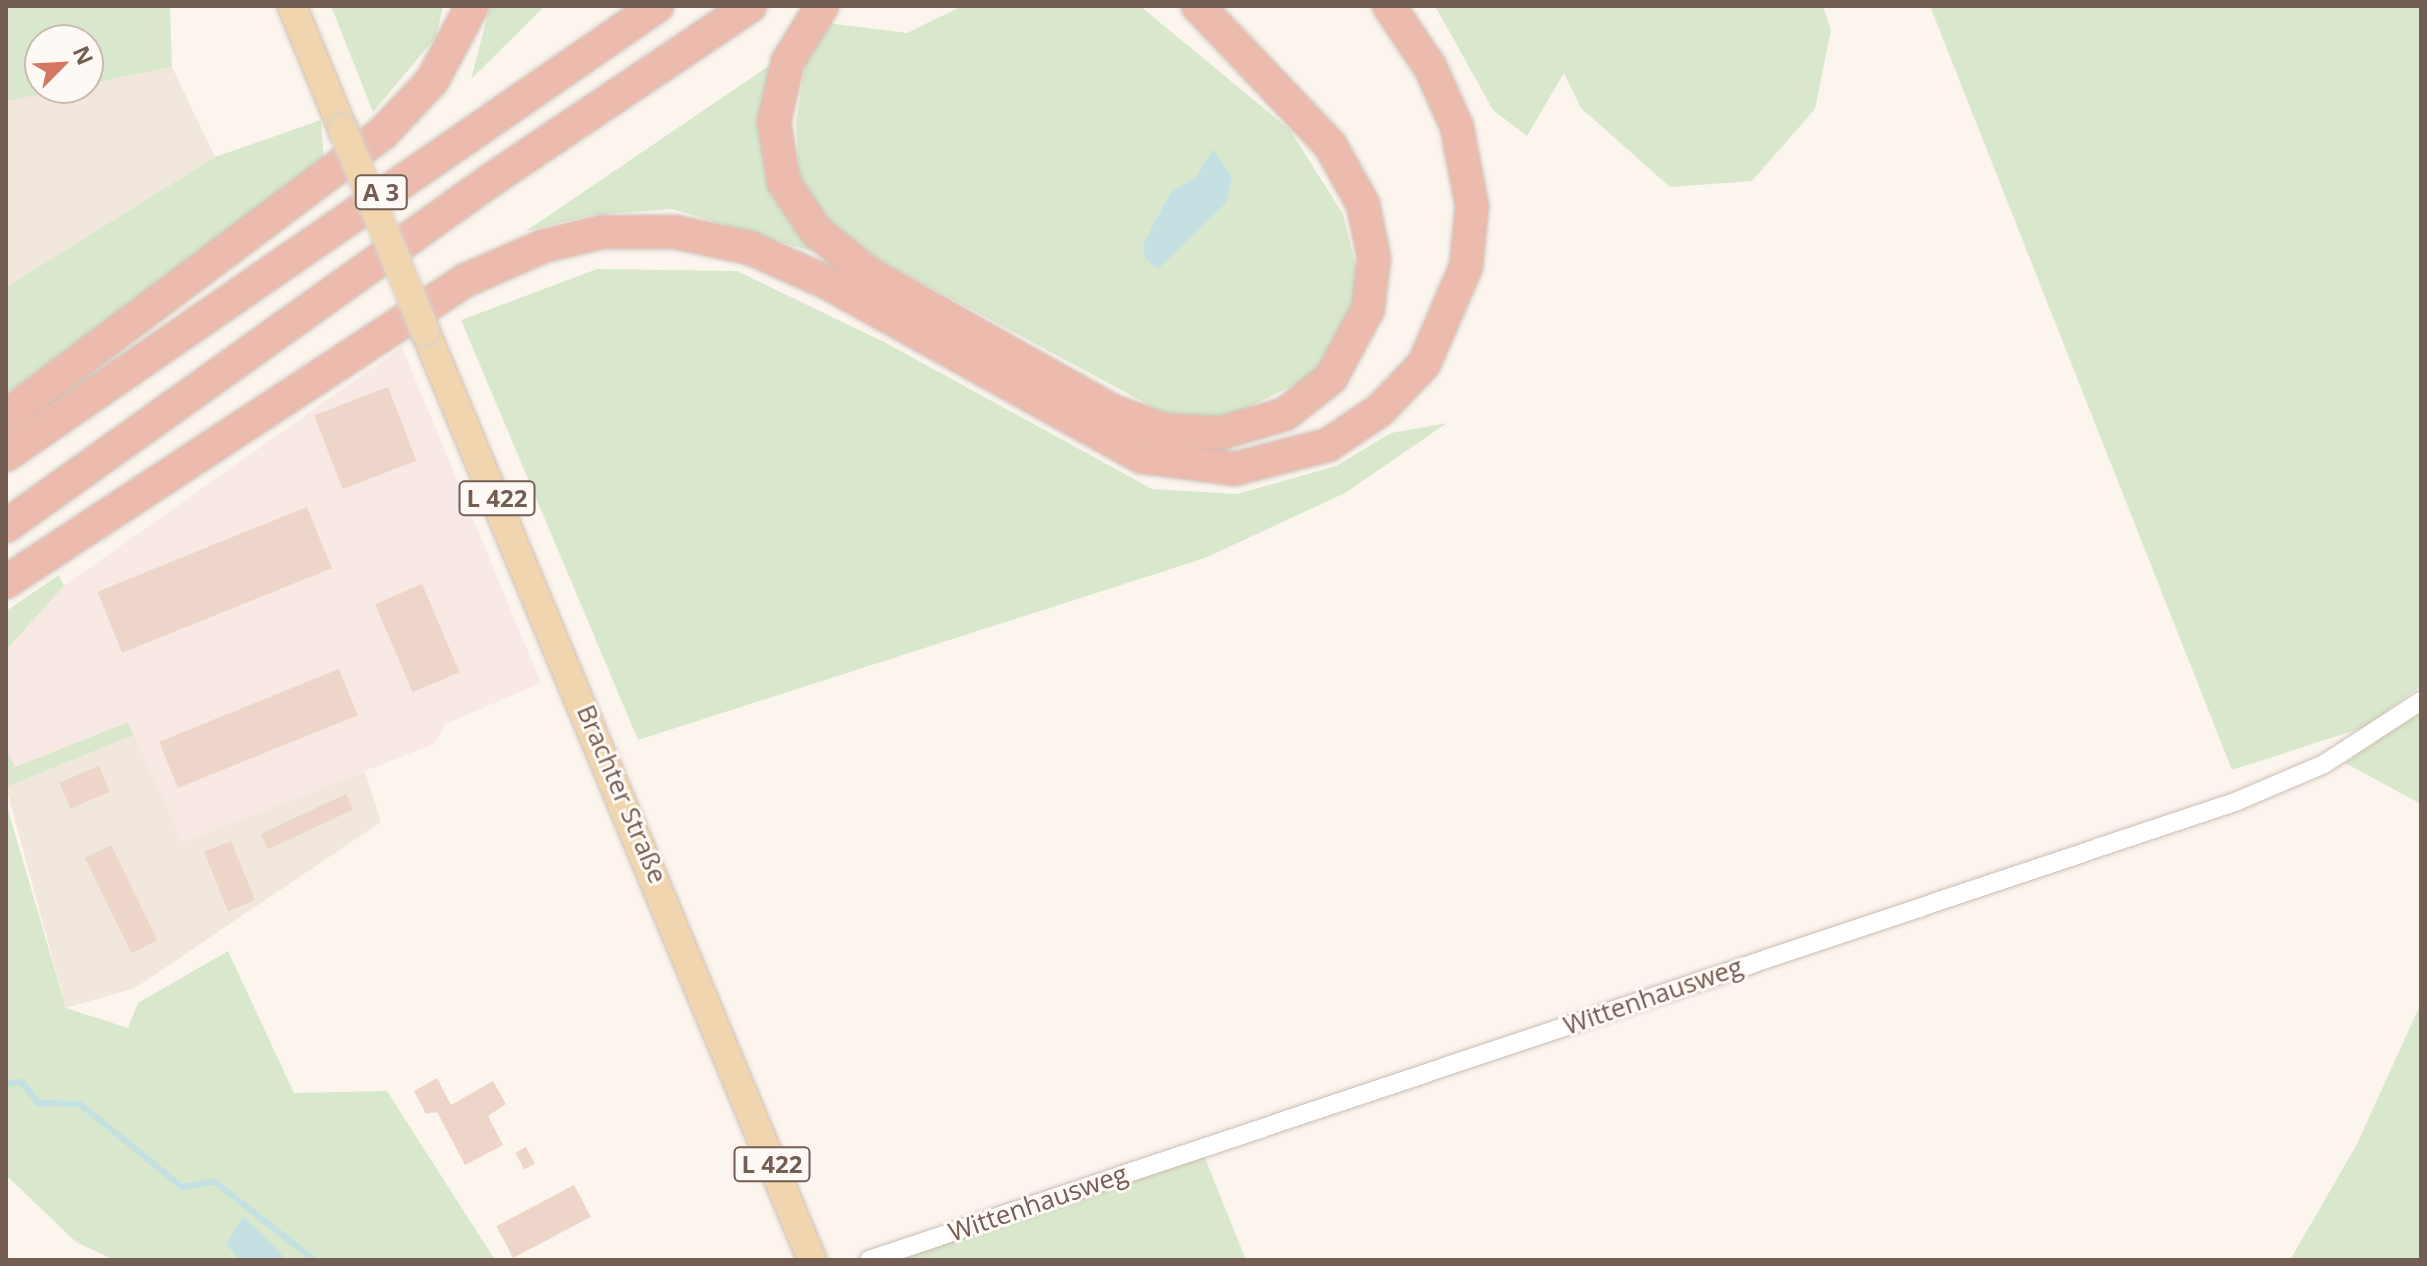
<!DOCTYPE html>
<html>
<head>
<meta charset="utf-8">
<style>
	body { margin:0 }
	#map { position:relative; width:2427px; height:1266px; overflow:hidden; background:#fbf5ee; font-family:"Open Sans",sans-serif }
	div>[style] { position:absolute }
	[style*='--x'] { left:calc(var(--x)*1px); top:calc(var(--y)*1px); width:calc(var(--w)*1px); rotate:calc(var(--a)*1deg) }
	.residential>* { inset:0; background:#f2e7dd }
	.commercial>* { inset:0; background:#f9e9e4 }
	.green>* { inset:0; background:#d9e8cd }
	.water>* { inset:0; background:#c4e0e3 }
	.stream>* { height:6px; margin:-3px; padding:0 3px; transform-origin:3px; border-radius:3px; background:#c4e0e3 }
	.building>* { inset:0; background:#edd5c9; transform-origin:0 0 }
	.roads { filter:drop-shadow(0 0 2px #cdbeb4) drop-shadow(0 0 2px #cdbeb4) }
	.minor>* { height:18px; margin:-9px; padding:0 9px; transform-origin:9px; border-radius:9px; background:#fff }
	.primary>* { height:28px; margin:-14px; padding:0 14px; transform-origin:14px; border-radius:14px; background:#f0d5af }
	.motorway>* { height:32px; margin:-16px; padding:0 16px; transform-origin:16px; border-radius:16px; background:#edbbad }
	.bridges { filter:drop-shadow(0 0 2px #d8d2cf) drop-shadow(0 0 2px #d8d2cf) }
	.primary-bridge>* { height:28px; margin:-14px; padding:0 14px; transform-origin:14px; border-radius:14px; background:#f0d5af }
	span { translate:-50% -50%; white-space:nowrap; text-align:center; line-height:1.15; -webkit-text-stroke:6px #fef9f4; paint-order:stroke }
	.shield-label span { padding:2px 6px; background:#fef9f4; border:2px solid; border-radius:6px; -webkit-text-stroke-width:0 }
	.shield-label { font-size:24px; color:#745d52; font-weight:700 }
	.street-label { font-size:26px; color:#745d52 }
	.frame { position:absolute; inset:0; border:8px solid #745d52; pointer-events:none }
	.north { position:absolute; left:24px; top:24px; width:80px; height:80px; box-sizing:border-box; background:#fef9f4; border:2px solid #c7bbb3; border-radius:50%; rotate:66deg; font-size:22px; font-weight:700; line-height:32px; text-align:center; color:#745d52 }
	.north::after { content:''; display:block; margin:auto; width:28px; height:36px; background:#d57763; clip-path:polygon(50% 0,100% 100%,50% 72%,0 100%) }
</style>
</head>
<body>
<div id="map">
	<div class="residential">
		<i style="clip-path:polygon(172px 67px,215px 157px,6px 287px,6px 101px)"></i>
		<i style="clip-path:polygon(134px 735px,183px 842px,365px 771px,381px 822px,135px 988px,66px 1008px,6px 787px)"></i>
	</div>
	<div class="commercial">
		<i style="clip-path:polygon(402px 347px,541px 683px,445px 724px,434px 744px,182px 842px,128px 722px,14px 768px,6px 749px,6px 650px,64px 586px)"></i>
	</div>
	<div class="green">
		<i style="clip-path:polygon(6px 6px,170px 6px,172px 67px,88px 84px,88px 40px,40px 40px,40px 88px,70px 88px,7px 101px)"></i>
		<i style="clip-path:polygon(331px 6px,443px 6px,436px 37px,373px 112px)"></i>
		<i style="clip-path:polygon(490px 6px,545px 6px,471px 79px)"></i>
		<i style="clip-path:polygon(962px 6px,1140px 6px,1290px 130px,1343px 214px,1359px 279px,1340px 342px,1313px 376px,1228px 417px,1164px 413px,881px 261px,828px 220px,799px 176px,796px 122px,805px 65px,827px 23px,907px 33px)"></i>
		<i style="clip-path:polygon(1435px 6px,1823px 6px,1831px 30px,1815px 109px,1752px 181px,1670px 187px,1581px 108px,1564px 73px,1527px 136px,1493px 110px)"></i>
		<i style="clip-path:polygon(1930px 6px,2421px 6px,2421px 686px,2365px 727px,2232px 770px)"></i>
		<i style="clip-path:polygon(776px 61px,758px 126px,770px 193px,814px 252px,673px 209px,592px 215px,526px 231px)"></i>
		<i style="clip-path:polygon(321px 120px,324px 163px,6px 394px,6px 287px,215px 157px)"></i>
		<i style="clip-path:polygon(597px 269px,737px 271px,886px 343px,1152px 489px,1237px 494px,1336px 466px,1391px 433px,1447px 423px,1345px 493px,1205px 558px,638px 740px,461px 320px)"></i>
		<i style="clip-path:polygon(59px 575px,64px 586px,6px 650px,6px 611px)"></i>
		<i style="clip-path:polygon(2421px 710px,2421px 804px,2345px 763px)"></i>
		<i style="clip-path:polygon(128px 722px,134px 735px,6px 787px,6px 749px,15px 767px)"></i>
		<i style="clip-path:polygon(6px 803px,66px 1008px,128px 1028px,138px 1003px,228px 951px,294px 1093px,387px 1091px,495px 1260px,114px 1260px,76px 1242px,6px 1175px)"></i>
		<i style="clip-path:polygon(2421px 1003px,2421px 1260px,2290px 1260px,2357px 1144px)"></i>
		<i style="clip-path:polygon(1203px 1153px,1246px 1260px,896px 1260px)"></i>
	</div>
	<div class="water">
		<i style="clip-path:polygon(1213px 149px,1232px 177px,1226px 203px,1158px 269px,1145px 259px,1143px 244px,1171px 192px,1196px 177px)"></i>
		<i style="clip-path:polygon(244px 1216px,287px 1260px,239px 1260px,226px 1244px)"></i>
	</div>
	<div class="stream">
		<i style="--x:6;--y:1084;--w:16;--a:-7"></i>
		<i style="--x:22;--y:1082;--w:26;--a:53"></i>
		<i style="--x:38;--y:1103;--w:42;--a:1.4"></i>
		<i style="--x:80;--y:1104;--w:132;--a:39.1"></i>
		<i style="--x:182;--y:1187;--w:33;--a:-9"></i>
		<i style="--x:215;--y:1182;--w:126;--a:38.2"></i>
	</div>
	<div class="building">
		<i style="left:388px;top:387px;width:79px;height:79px;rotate:69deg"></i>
		<i style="left:307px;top:507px;width:66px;height:226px;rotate:68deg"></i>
		<i style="left:422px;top:584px;width:96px;height:51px;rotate:67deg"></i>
		<i style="left:339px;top:669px;width:50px;height:194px;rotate:68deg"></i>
		<i style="left:99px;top:766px;width:28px;height:43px;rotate:67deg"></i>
		<i style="left:346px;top:794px;width:17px;height:94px;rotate:65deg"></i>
		<i style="left:231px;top:841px;width:64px;height:29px;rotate:68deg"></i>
		<i style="left:111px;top:845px;width:106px;height:29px;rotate:64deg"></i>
		<i style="clip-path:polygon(437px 1078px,451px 1105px,493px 1081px,506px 1104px,488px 1116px,503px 1145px,465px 1165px,437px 1112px,426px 1114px,414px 1091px)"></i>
		<i style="left:526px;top:1147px;width:19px;height:12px;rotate:62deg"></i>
		<i style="left:574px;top:1185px;width:36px;height:88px;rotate:62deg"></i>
	</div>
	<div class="roads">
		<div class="minor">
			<i style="--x:869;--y:1260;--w:1441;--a:-18.54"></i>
			<i style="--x:2235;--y:802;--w:97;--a:-23.1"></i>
			<i style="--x:2324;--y:764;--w:116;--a:-33"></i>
		</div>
		<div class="primary">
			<i style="--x:292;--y:6;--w:134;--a:67.6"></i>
			<i style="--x:425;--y:331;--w:1006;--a:67.38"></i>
		</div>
		<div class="motorway">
			<i style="--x:822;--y:6;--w:65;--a:121.7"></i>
			<i style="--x:788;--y:61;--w:63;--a:102.9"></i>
			<i style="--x:774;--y:122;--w:62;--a:80.7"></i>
			<i style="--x:784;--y:183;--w:58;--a:56.3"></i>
			<i style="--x:816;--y:231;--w:67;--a:38.9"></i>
			<i style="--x:868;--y:273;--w:278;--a:29.5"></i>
			<i style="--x:1110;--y:410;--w:59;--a:20"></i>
			<i style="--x:1165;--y:430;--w:56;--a:3.1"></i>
			<i style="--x:1221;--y:433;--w:67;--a:-16.5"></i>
			<i style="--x:1285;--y:414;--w:58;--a:-38"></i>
			<i style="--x:1331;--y:378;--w:78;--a:-61.8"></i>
			<i style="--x:1368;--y:309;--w:51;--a:-83.3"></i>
			<i style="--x:1374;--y:258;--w:55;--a:-101.5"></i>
			<i style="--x:1363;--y:204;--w:68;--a:-119.2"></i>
			<i style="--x:1330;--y:145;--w:192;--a:-133.5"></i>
			<i style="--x:6;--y:416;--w:470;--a:-36.9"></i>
			<i style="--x:382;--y:134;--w:73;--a:-46.7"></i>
			<i style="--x:432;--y:81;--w:85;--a:-61.9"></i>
			<i style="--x:6;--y:455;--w:791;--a:-34.59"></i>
			<i style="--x:6;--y:526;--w:596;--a:-35.5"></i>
			<i style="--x:491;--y:180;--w:312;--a:-33.9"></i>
			<i style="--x:6;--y:582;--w:550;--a:-33.29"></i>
			<i style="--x:466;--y:280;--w:85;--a:-23.6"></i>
			<i style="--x:544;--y:246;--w:60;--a:-13.6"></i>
			<i style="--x:602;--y:232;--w:73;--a:0"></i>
			<i style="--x:675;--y:232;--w:77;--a:12"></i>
			<i style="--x:750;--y:248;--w:83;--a:24.1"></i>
			<i style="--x:826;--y:282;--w:361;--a:29"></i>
			<i style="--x:1142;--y:457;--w:93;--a:7.4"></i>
			<i style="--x:1234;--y:469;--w:97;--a:-14.3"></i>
			<i style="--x:1328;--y:445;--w:63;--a:-33.9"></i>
			<i style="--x:1380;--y:410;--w:64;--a:-46.3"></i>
			<i style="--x:1424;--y:364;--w:106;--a:-66.6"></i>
			<i style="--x:1466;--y:267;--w:61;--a:-84.4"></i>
			<i style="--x:1472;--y:206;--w:80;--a:-100.8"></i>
			<i style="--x:1457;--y:127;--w:66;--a:-114.2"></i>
			<i style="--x:1430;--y:67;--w:73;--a:-123.9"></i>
		</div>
	</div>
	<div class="bridges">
		<div class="primary-bridge">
			<i style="--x:343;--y:130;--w:217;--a:67.8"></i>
		</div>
	</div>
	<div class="shield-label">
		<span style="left:381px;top:192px">A 3</span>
		<span style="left:497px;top:498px">L 422</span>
		<span style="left:772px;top:1164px">L 422</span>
	</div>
	<div class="street-label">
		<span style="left:622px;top:794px;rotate:67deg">Brachter Straße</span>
		<span style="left:1653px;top:996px;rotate:-19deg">Wittenhausweg</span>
		<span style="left:1038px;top:1203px;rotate:-19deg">Wittenhausweg</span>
	</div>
	<div class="frame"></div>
	<div class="north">N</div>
</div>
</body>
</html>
